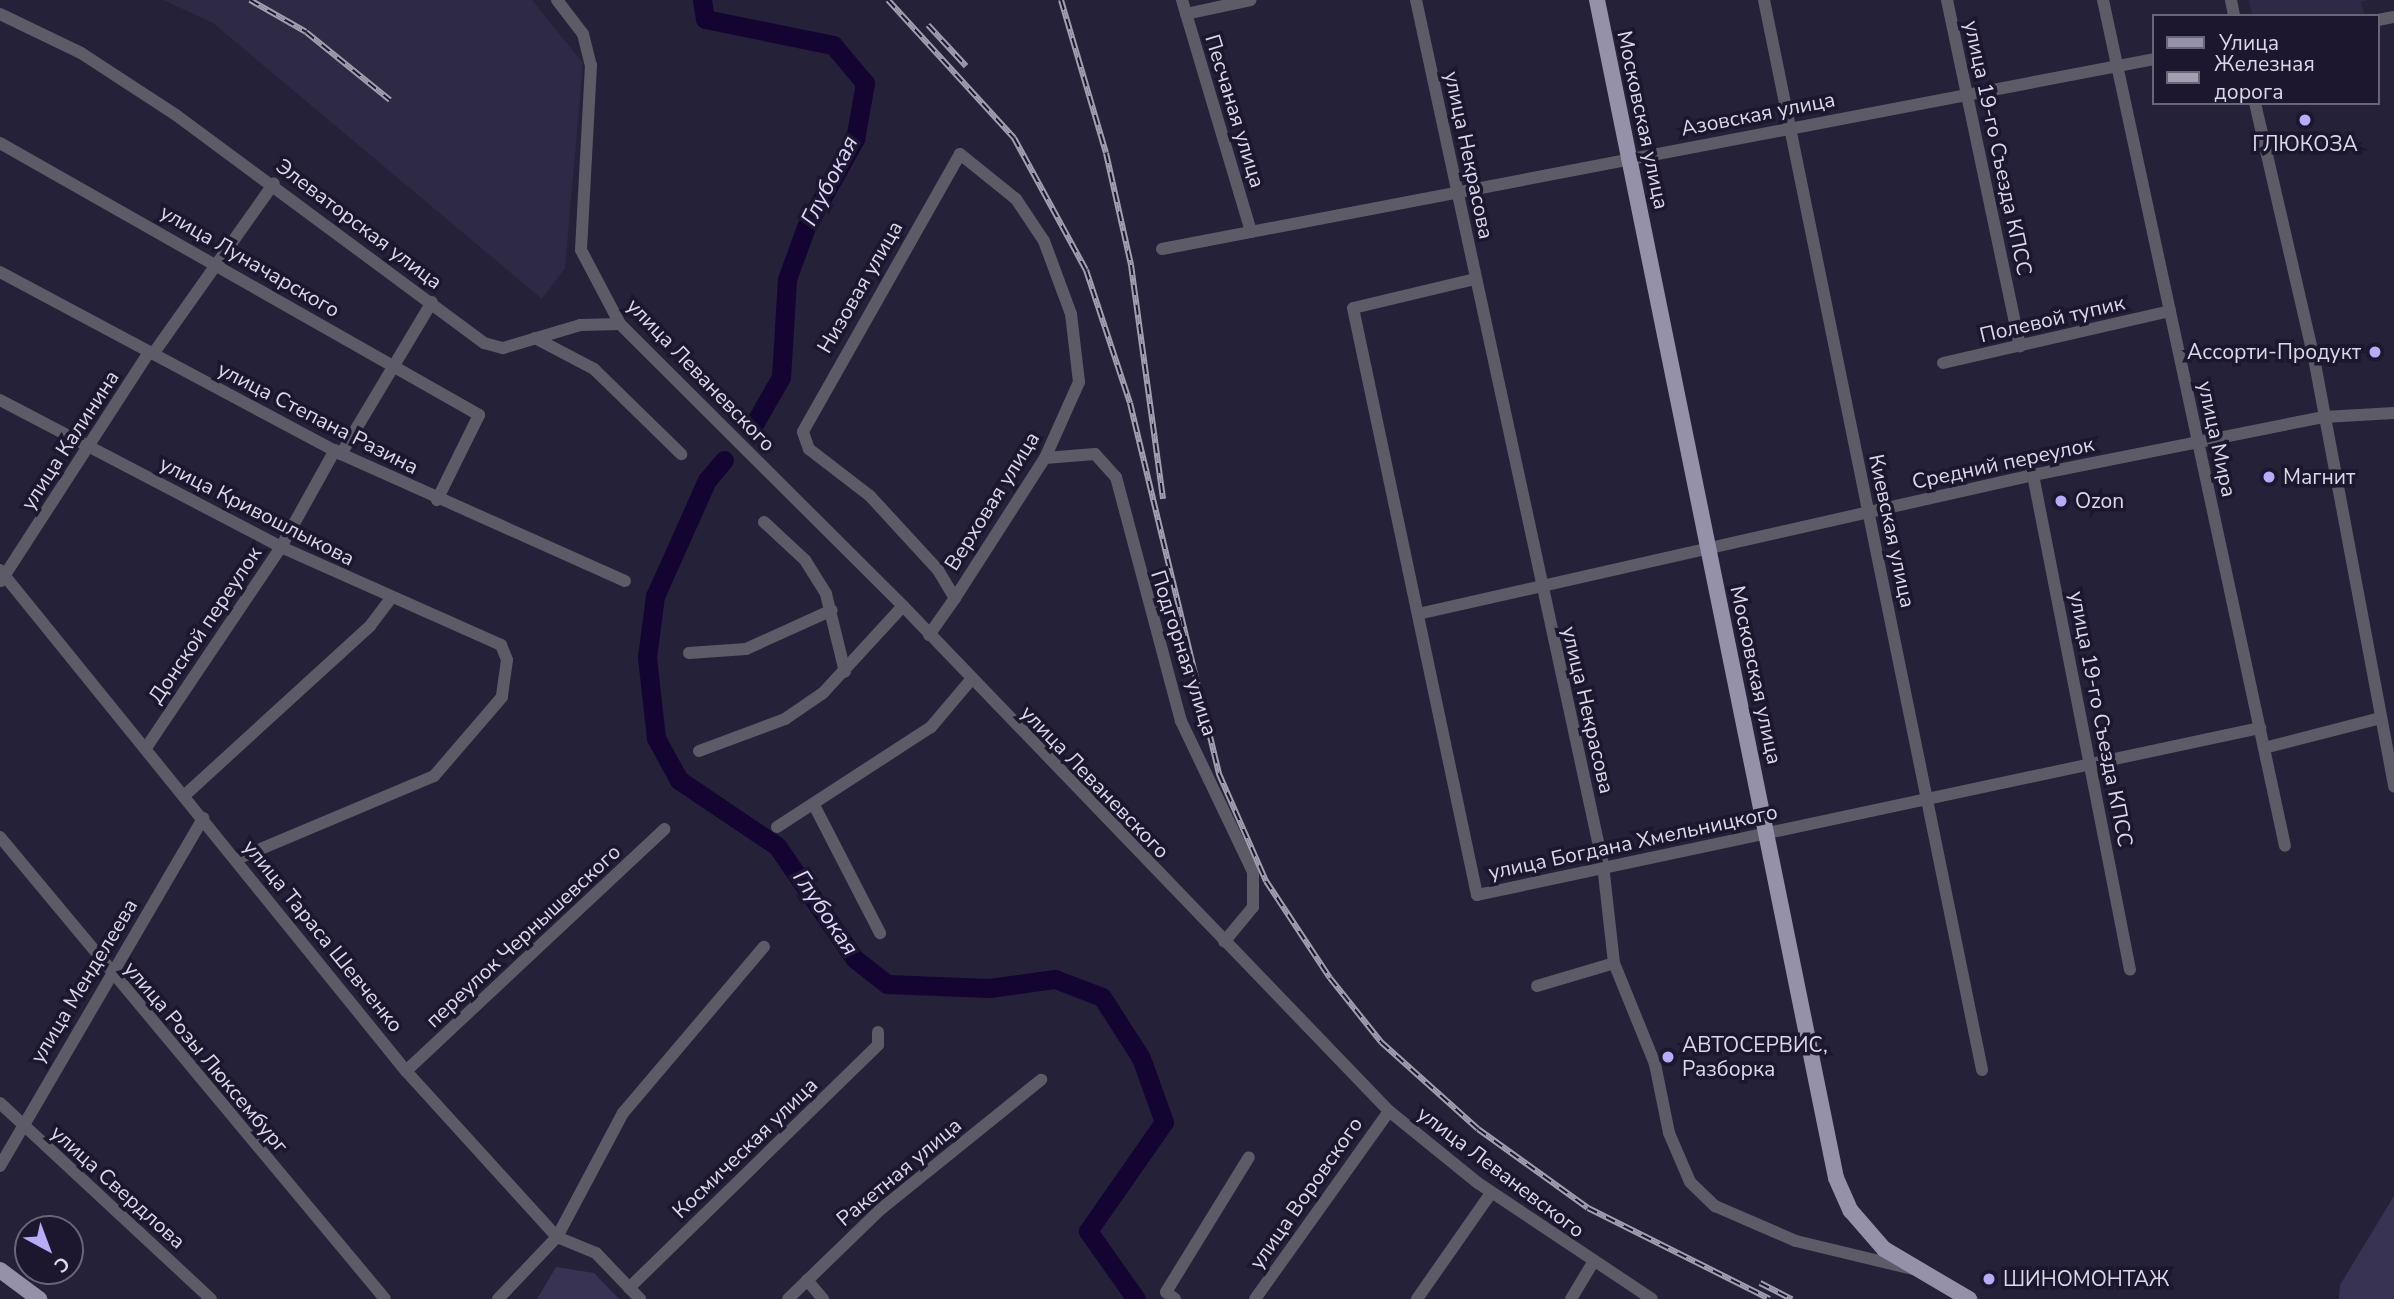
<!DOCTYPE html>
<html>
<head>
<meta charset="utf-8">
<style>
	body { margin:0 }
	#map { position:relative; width:2394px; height:1299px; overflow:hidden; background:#252138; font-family:"Nunito Sans",sans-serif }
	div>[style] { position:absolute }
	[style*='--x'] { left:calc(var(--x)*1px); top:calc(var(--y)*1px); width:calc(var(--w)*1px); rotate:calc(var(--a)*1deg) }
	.built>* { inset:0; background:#2e2945 }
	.green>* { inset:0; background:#393353 }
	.river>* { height:19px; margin:-9.5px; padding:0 9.5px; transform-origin:9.5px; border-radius:9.5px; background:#140432 }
	.minor>* { height:12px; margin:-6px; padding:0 6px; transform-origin:6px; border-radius:6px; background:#5c5b67 }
	.major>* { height:16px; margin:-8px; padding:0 8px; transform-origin:8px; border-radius:8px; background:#9491a9 }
	.rail>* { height:6px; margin-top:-3px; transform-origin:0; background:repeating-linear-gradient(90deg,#1c172e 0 10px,#a29fb1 0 20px); box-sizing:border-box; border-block:2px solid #a29fb1 }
	.dots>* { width:19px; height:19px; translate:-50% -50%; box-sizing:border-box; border:4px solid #1c172e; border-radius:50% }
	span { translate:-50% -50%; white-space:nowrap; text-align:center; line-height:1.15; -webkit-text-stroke:7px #1c172e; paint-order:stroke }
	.street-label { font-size:21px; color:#dbd9e9 }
	.poi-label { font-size:21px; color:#dbd9e9 }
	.right { translate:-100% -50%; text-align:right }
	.left { translate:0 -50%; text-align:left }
	.water-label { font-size:23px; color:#ddd8fa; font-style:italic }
	.legend { position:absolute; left:2152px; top:14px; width:228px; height:91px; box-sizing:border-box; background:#1c172e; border:2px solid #686579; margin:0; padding:9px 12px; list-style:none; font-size:21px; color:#dbd9e9 }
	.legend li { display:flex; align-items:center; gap:14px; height:35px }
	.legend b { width:35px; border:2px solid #686579 }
	.north { position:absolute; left:14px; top:1215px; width:70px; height:70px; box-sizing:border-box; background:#1c172e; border:2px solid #686579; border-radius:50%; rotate:139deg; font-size:19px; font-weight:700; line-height:28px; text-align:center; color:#dbd9e9 }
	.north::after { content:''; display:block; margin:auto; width:24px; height:32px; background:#b8abf7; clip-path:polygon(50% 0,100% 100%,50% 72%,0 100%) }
</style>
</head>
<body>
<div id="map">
	<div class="built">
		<i style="clip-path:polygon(163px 0,532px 0,583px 63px,565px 268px,542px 299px,213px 23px)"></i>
		<i style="clip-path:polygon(2249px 0,2368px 0,2361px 2px,2365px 16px,2252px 16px)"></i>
	</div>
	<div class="green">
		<i style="clip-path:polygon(2394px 1196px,2394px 1299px,2339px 1299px,2340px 1285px)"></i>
		<i style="clip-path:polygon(556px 1267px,594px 1273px,619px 1299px,537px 1299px)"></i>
	</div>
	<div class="river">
		<i style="--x:702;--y:0;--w:19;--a:81"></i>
		<i style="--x:705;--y:19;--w:131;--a:11.5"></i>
		<i style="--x:833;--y:45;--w:50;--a:49.9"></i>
		<i style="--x:865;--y:83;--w:57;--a:100.1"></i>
		<i style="--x:855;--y:139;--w:101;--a:119.1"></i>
		<i style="--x:806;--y:227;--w:55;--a:110.1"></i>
		<i style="--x:787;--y:279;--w:98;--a:93.5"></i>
		<i style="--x:781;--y:377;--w:56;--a:119.7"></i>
		<i style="--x:724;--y:460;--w:26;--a:130"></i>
		<i style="--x:707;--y:480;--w:127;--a:114.1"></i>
		<i style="--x:655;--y:596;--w:62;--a:97.5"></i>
		<i style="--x:647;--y:657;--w:81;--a:83.7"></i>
		<i style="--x:656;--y:738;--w:48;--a:61.3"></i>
		<i style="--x:679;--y:780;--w:118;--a:34"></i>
		<i style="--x:777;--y:846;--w:137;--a:55.4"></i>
		<i style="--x:855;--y:959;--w:41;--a:38"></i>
		<i style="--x:887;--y:984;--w:102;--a:2.2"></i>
		<i style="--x:989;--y:988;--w:67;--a:-7.8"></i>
		<i style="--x:1055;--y:979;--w:50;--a:21"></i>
		<i style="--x:1102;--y:997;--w:72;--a:57.4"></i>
		<i style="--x:1141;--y:1058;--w:68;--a:70.2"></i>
		<i style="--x:1164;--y:1122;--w:133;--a:124.9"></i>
		<i style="--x:1088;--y:1231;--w:83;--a:54.8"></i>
	</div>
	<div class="minor">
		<i style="--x:557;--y:0;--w:43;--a:52.6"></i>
		<i style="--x:583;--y:34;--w:32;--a:76"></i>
		<i style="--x:591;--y:65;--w:185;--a:93.1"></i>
		<i style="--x:581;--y:250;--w:84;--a:62.2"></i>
		<i style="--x:620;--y:324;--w:400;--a:44.9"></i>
		<i style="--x:903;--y:606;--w:701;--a:46.1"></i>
		<i style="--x:1389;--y:1111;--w:114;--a:39"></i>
		<i style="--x:1478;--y:1183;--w:209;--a:33.7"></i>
		<i style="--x:1182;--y:0;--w:242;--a:73.4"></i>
		<i style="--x:1416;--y:0;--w:885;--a:77.8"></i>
		<i style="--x:1603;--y:865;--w:99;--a:83.6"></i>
		<i style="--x:1614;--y:963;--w:109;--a:67.9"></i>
		<i style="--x:1655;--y:1064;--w:70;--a:78.5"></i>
		<i style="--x:1669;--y:1133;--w:53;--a:66.8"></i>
		<i style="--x:1690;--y:1182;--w:35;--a:44"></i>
		<i style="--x:1715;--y:1206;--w:88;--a:23.4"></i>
		<i style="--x:1796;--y:1241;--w:120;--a:13.5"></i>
		<i style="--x:1764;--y:0;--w:1092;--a:78.48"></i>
		<i style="--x:1947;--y:0;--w:354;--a:78.1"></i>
		<i style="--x:2103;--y:0;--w:865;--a:77.86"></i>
		<i style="--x:2231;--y:0;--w:16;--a:79"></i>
		<i style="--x:0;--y:14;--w:90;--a:25.7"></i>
		<i style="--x:81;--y:53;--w:113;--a:33.1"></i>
		<i style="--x:176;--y:115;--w:383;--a:36.5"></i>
		<i style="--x:484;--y:343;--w:20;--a:15"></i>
		<i style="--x:503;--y:348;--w:80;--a:-16.6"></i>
		<i style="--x:580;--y:325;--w:40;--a:-1.4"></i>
		<i style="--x:1186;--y:14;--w:66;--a:-12.2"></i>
		<i style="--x:2378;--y:20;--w:16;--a:-11"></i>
		<i style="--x:2255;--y:103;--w:262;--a:77"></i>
		<i style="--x:2314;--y:358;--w:436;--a:79.4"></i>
		<i style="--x:0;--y:143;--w:551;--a:29.59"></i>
		<i style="--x:479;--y:415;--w:95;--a:116.3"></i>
		<i style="--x:1162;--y:249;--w:1010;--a:-10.84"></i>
		<i style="--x:0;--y:272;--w:387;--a:28.1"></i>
		<i style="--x:341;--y:454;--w:311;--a:24.1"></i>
		<i style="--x:1475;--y:279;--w:125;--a:166.6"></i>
		<i style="--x:1353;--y:308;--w:600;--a:78.07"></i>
		<i style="--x:1477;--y:895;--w:801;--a:-12.04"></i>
		<i style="--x:535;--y:338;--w:67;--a:27.7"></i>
		<i style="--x:594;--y:369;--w:122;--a:44.3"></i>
		<i style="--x:153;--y:354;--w:209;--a:-54.7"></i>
		<i style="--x:1943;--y:363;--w:233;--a:-12.9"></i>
		<i style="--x:0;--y:400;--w:317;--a:27.6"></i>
		<i style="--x:281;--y:547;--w:241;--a:24"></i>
		<i style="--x:501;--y:645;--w:16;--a:68"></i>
		<i style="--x:507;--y:660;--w:37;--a:98"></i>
		<i style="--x:502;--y:697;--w:104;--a:130.7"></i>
		<i style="--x:434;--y:776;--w:214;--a:157.2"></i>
		<i style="--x:341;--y:454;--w:177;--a:-59.1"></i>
		<i style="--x:1045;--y:458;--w:50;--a:-4.6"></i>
		<i style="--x:1095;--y:454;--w:31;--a:48"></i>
		<i style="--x:1116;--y:477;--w:253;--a:75.1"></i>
		<i style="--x:1181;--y:721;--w:167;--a:64.5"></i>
		<i style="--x:1253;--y:872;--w:35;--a:90"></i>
		<i style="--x:1253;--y:907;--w:45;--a:129.6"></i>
		<i style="--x:2033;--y:475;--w:504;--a:78.91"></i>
		<i style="--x:764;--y:522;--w:56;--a:42.8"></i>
		<i style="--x:805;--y:560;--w:40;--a:58"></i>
		<i style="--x:826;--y:594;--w:80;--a:76.3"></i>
		<i style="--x:0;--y:570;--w:645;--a:50.98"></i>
		<i style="--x:406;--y:1071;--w:224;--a:47.7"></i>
		<i style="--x:557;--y:1237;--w:42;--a:22.3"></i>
		<i style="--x:596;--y:1253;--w:64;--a:46.3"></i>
		<i style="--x:1;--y:581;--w:273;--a:-57.1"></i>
		<i style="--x:1418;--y:614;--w:631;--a:-12.74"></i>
		<i style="--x:2033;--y:475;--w:297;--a:-11.3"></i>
		<i style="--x:2324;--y:417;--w:70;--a:-3.3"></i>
		<i style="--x:929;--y:635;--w:45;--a:-54.9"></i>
		<i style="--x:955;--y:598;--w:166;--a:-57.3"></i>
		<i style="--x:1045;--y:458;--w:83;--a:-65.9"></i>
		<i style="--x:1079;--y:382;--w:68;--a:-96.7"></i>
		<i style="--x:1071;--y:314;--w:78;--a:-110.3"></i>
		<i style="--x:1044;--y:241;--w:50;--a:-123.7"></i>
		<i style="--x:1016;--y:199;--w:72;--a:-141.2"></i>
		<i style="--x:960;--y:154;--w:319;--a:119.5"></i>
		<i style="--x:803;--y:432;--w:18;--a:71"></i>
		<i style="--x:809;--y:449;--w:77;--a:37.6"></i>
		<i style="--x:870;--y:496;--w:100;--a:47.4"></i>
		<i style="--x:938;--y:570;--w:33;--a:59"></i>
		<i style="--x:689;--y:653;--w:57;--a:-4"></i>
		<i style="--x:746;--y:649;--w:94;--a:-24.4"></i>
		<i style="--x:146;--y:748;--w:242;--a:-56.1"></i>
		<i style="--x:281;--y:547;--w:111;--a:-60.9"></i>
		<i style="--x:2264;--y:748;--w:121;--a:-14.4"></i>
		<i style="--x:699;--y:751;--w:92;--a:-20.4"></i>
		<i style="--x:785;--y:719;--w:46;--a:-34.4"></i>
		<i style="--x:823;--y:693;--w:118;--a:-47.4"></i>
		<i style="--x:185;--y:795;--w:251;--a:-42.4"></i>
		<i style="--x:370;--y:626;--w:35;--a:-53"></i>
		<i style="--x:815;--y:807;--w:142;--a:62.7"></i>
		<i style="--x:777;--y:827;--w:184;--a:-33"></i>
		<i style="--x:931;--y:727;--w:60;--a:-49.7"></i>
		<i style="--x:0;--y:837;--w:601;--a:50.19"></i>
		<i style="--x:1537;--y:986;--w:80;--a:-16.6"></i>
		<i style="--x:406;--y:1071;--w:354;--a:-43.1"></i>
		<i style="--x:0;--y:1103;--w:288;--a:42.9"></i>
		<i style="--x:0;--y:1166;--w:403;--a:-59.7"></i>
		<i style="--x:807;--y:1280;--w:25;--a:50"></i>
		<i style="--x:629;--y:1288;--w:348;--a:-44.3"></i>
		<i style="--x:878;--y:1045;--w:13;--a:-90"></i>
		<i style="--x:498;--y:1299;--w:86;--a:-46.4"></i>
		<i style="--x:557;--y:1237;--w:140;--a:-62"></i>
		<i style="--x:623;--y:1113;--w:218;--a:-49.7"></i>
		<i style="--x:788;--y:1299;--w:129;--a:-44.1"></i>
		<i style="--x:881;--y:1209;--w:206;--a:-38.9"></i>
		<i style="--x:1175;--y:1299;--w:11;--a:-142"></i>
		<i style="--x:1166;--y:1292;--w:158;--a:-58.4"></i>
		<i style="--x:1255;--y:1299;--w:231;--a:-54.5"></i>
		<i style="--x:1417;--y:1299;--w:129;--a:-55.1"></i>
		<i style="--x:1571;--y:1299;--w:41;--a:-59"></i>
	</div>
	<div class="major">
		<i style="--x:1597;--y:0;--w:1202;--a:78.53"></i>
		<i style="--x:1836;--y:1178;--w:36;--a:66"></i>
		<i style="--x:1851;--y:1211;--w:50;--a:49"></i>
		<i style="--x:1884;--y:1249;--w:99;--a:30.5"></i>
		<i style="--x:0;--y:1270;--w:49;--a:36.6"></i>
	</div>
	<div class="rail">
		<i style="--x:250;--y:0;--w:64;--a:29.7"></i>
		<i style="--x:306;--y:32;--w:108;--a:39"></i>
		<i style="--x:888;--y:0;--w:187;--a:47.6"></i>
		<i style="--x:1014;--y:138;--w:150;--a:61.4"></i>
		<i style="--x:1086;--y:270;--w:140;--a:71.7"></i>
		<i style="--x:1130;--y:403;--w:382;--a:76.5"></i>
		<i style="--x:1219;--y:774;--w:117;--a:66.3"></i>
		<i style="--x:1266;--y:881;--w:116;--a:56.6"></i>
		<i style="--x:1330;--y:978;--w:82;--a:51.4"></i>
		<i style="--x:1381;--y:1042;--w:130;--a:41.9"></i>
		<i style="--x:1478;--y:1129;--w:135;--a:35.7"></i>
		<i style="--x:1588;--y:1208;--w:203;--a:26.6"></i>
		<i style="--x:1061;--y:0;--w:159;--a:73.6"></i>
		<i style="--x:1106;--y:153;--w:115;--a:77.4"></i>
		<i style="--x:1131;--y:265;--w:236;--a:82.2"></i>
		<i style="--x:928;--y:25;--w:56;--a:47.2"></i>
		<i style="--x:1760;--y:1283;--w:36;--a:27"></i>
	</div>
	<div class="dots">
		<i style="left:2305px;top:120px;background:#b8abf7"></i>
		<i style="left:2375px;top:352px;background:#b8abf7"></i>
		<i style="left:2269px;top:477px;background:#b8abf7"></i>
		<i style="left:2061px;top:501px;background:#b8abf7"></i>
		<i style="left:1668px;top:1057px;background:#b8abf7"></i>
		<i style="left:1989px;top:1279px;background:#b8abf7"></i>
	</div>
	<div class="street-label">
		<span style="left:1235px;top:111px;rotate:73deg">Песчаная улица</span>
		<span style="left:1758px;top:114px;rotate:-11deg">Азовская улица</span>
		<span style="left:1643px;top:120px;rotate:78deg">Московская улица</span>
		<span style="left:1998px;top:148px;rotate:78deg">улица 19-го Съезда КПСС</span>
		<span style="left:1469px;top:155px;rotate:78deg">улица Некрасова</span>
		<span style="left:359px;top:224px;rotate:37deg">Элеваторская улица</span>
		<span style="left:250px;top:261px;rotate:30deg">улица Луначарского</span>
		<span style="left:860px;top:287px;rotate:-60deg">Низовая улица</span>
		<span style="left:2052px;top:319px;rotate:-13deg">Полевой тупик</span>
		<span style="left:701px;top:375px;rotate:46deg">улица Леваневского</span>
		<span style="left:318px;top:418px;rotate:27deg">улица Степана Разина</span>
		<span style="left:2217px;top:439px;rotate:78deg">улица Мира</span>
		<span style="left:70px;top:440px;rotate:-57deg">улица Калинина</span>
		<span style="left:2003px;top:463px;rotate:-12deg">Средний переулок</span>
		<span style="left:992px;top:501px;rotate:-58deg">Верховая улица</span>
		<span style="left:257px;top:511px;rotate:27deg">улица Кривошлыкова</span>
		<span style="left:1892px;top:531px;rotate:78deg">Киевская улица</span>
		<span style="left:205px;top:625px;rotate:-56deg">Донской переулок</span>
		<span style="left:1184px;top:653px;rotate:72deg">Подгорная улица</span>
		<span style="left:1756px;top:675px;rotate:78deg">Московская улица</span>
		<span style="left:1588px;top:710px;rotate:77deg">улица Некрасова</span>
		<span style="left:2101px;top:719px;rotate:79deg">улица 19-го Съезда КПСС</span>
		<span style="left:1095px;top:782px;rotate:46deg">улица Леваневского</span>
		<span style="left:1633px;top:842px;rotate:-12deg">улица Богдана Хмельницкого</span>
		<span style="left:323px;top:936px;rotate:51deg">улица Тараса Шевченко</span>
		<span style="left:523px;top:936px;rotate:-43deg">переулок Чернышевского</span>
		<span style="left:84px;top:981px;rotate:-59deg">улица Менделеева</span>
		<span style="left:206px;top:1057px;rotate:50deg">улица Розы Люксембург</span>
		<span style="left:745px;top:1148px;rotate:-44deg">Космическая улица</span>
		<span style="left:899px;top:1172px;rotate:-40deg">Ракетная улица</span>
		<span style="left:1501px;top:1172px;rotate:37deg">улица Леваневского</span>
		<span style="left:118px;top:1187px;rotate:42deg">улица Свердлова</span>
		<span style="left:1306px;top:1193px;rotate:-55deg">улица Воровского</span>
	</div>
	<div class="poi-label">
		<span style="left:2305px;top:144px">ГЛЮКОЗА</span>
		<span class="right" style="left:2361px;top:352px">Ассорти-Продукт</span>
		<span class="left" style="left:2283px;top:477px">Магнит</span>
		<span class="left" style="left:2075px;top:501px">Ozon</span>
		<span class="left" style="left:1682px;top:1057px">АВТОСЕРВИС,<br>Разборка</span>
		<span class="left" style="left:2003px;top:1279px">ШИНОМОНТАЖ</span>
	</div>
	<div class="water-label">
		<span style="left:830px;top:181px;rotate:-63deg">Глубокая</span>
		<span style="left:825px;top:913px;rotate:56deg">Глубокая</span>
	</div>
	<ul class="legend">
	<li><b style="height:9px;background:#9491a9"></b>Улица</li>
	<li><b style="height:9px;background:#a29fb1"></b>Железная дорога</li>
	</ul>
	<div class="north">С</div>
</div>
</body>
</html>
